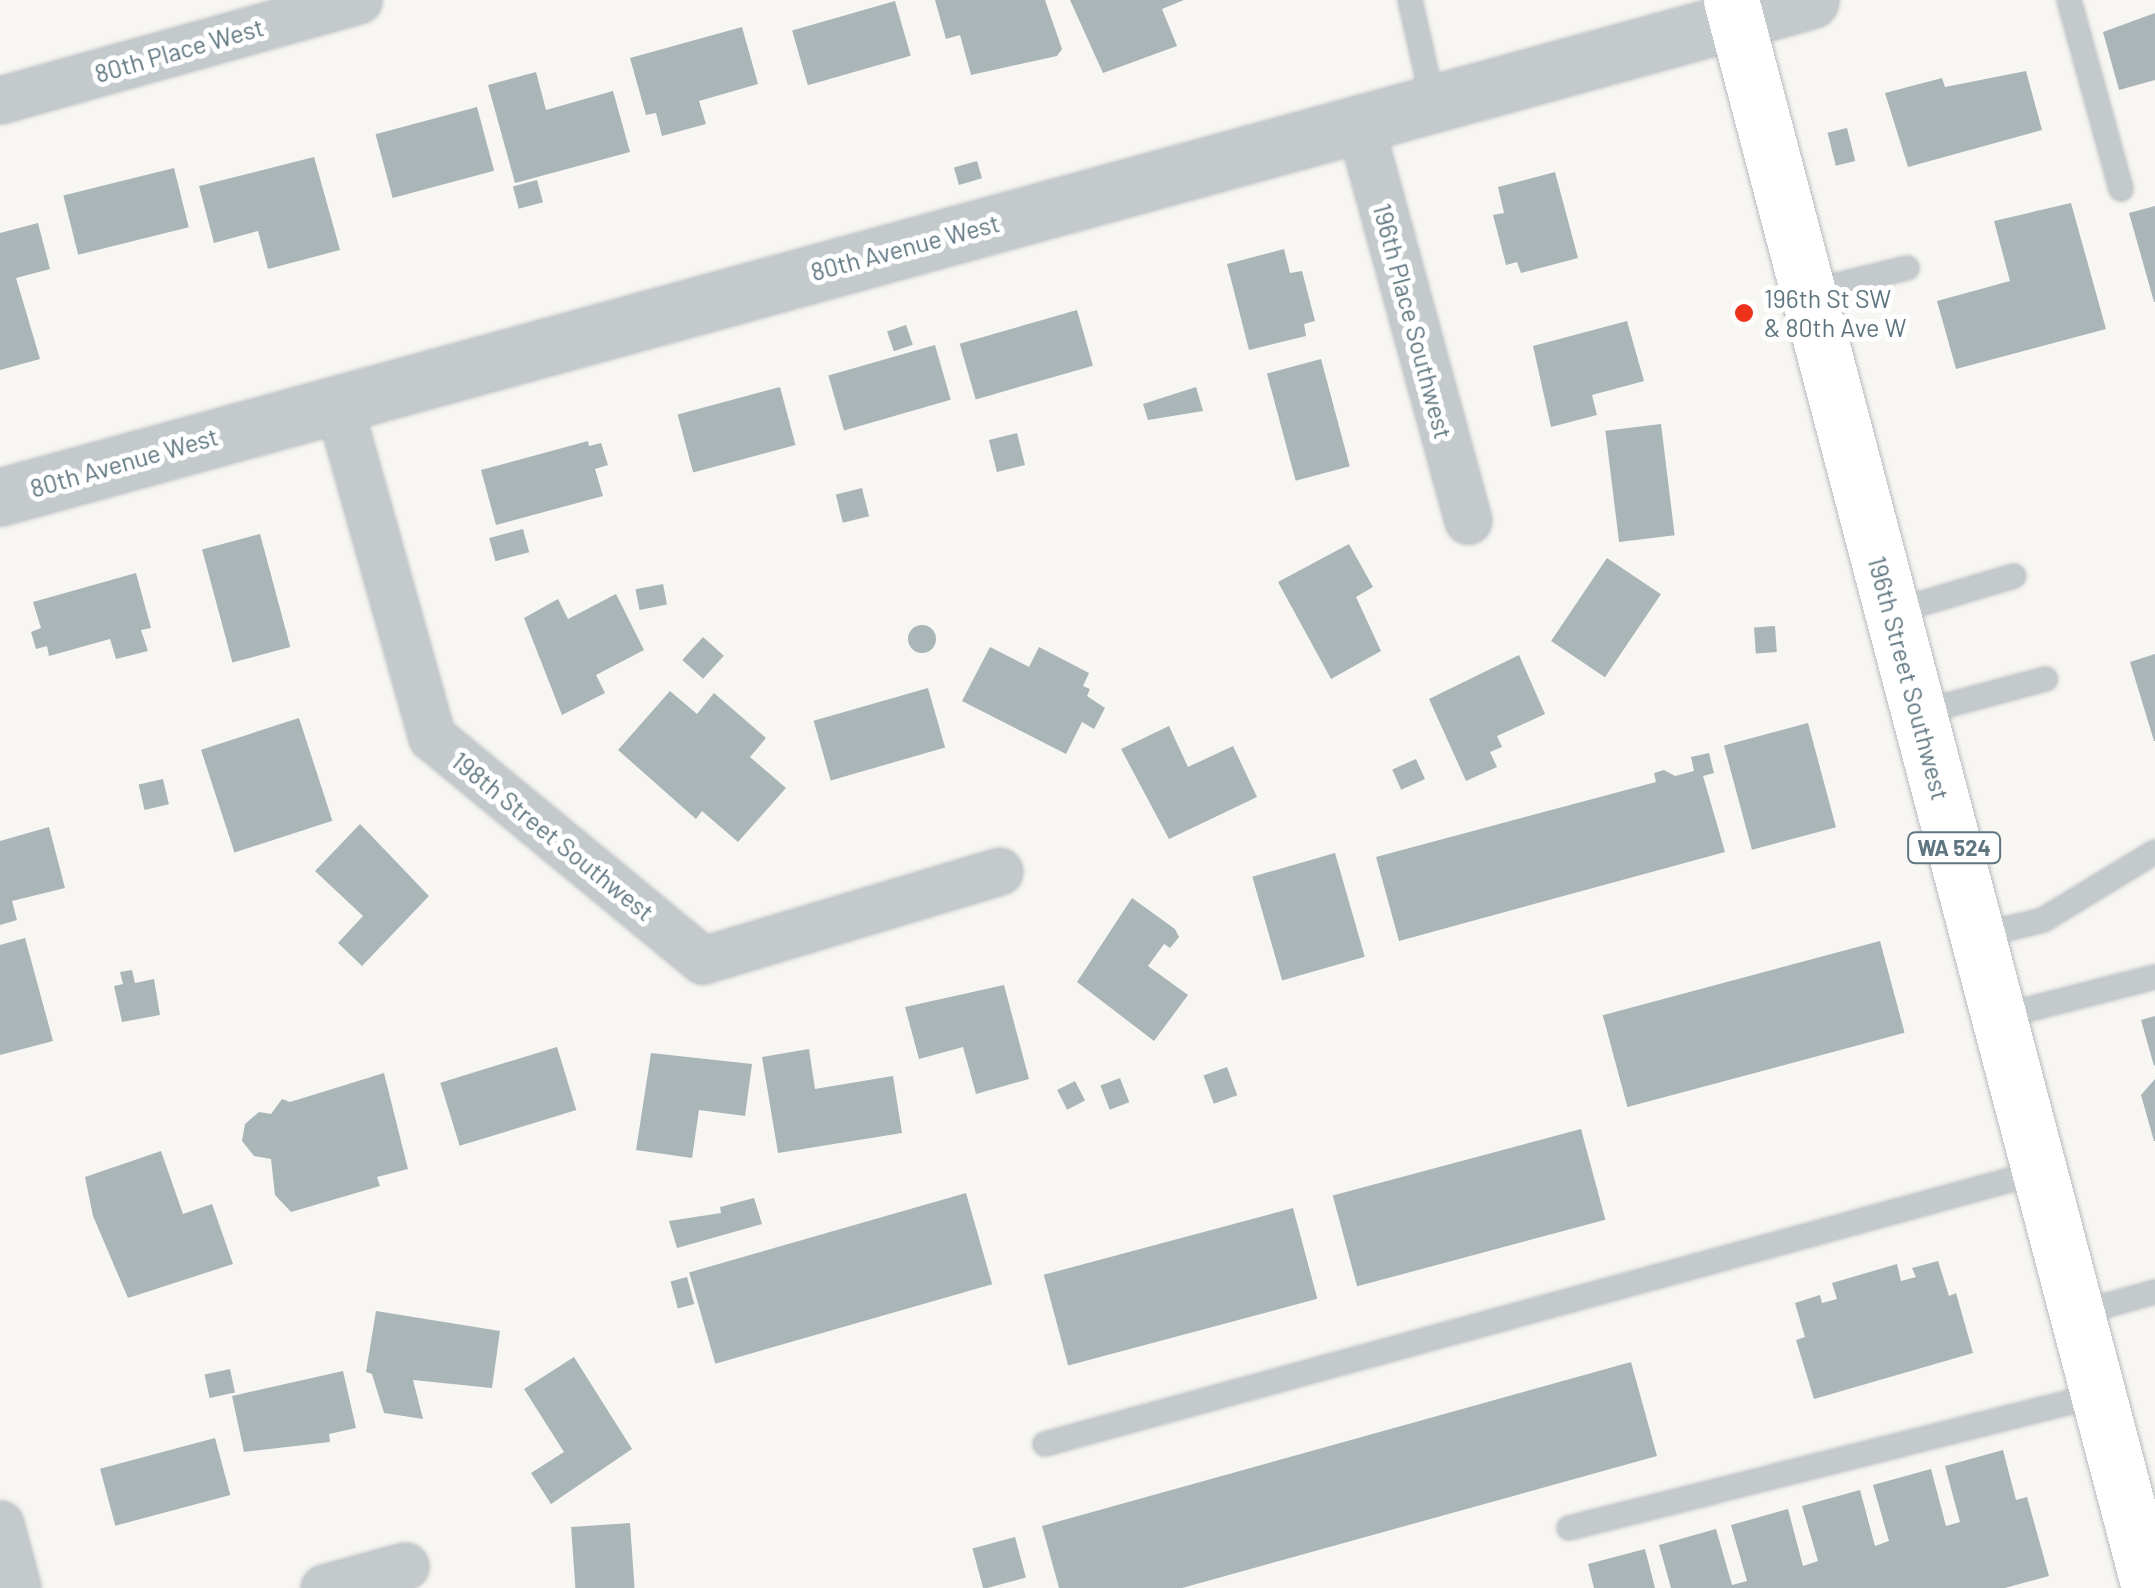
<!DOCTYPE html>
<html>
<head>
<meta charset="utf-8">
<style>
	body { margin:0 }
	#map { position:relative; width:2155px; height:1588px; overflow:hidden; background:#f7f6f3; font-family:Barlow,sans-serif }
	div>[style] { position:absolute }
	[style*='--x'] { left:calc(var(--x)*1px); top:calc(var(--y)*1px); width:calc(var(--w)*1px); rotate:calc(var(--a)*1deg) }
	.building>* { inset:0; background:#aab5b8; transform-origin:0 0 }
	.round { border-radius:50% }
	.roads { filter:drop-shadow(0 0 2px #b7bcbf) drop-shadow(0 0 2px #b7bcbf) }
	.service>* { height:22px; margin:-11px; padding:0 11px; transform-origin:11px; border-radius:11px; background:#c4c9cb }
	.minor>* { height:45px; margin:-22.5px; padding:0 22.5px; transform-origin:22.5px; border-radius:22.5px; background:#c4c9cb }
	.tertiary>* { height:55px; margin:-27.5px; padding:0 27.5px; transform-origin:27.5px; border-radius:27.5px; background:#c4c9cb }
	.primary>* { height:55px; margin:-27.5px; padding:0 27.5px; transform-origin:27.5px; border-radius:27.5px; background:#fff }
	.dots>* { width:28px; height:28px; translate:-50% -50%; box-sizing:border-box; border:5px solid #fff; border-radius:50% }
	span { translate:-50% -50%; white-space:nowrap; text-align:center; line-height:1.15; -webkit-text-stroke:10px #fff; paint-order:stroke }
	.shield-label span { padding:2px 8px; background:#fff; border:2px solid; border-radius:8px; -webkit-text-stroke-width:0 }
	.shield-label { font-size:22px; color:#5f7680; font-weight:700 }
	.street-label { font-size:25px; color:#5f7680 }
	.poi-label { font-size:25px; color:#5f7680 }
	.left { translate:0 -50%; text-align:left }
</style>
</head>
<body>
<div id="map">
	<div class="building">
		<i style="clip-path:polygon(935px 0,1045px 0,1062px 49px,1057px 56px,971px 75px,960px 35px,946px 39px)"></i>
		<i style="clip-path:polygon(1070px 0,1184px 0,1162px 9px,1177px 46px,1103px 73px)"></i>
		<i style="left:895px;top:1px;width:57px;height:107px;rotate:74deg"></i>
		<i style="clip-path:polygon(2155px 13px,2155px 80px,2119px 90px,2103px 32px)"></i>
		<i style="clip-path:polygon(742px 27px,758px 84px,699px 101px,706px 124px,662px 136px,656px 113px,646px 115px,630px 58px)"></i>
		<i style="clip-path:polygon(2026px 71px,2042px 130px,1908px 167px,1885px 93px,1942px 78px,1945px 87px)"></i>
		<i style="clip-path:polygon(536px 72px,546px 110px,613px 91px,630px 152px,515px 183px,488px 85px)"></i>
		<i style="left:477px;top:107px;width:66px;height:105px;rotate:75deg"></i>
		<i style="left:1847px;top:128px;width:34px;height:20px;rotate:76deg"></i>
		<i style="clip-path:polygon(314px 157px,340px 250px,268px 269px,258px 231px,214px 243px,199px 186px)"></i>
		<i style="left:977px;top:161px;width:18px;height:24px;rotate:74deg"></i>
		<i style="left:174px;top:168px;width:61px;height:114px;rotate:76deg"></i>
		<i style="clip-path:polygon(1555px 172px,1578px 258px,1521px 273px,1517px 262px,1506px 265px,1493px 215px,1504px 213px,1498px 187px)"></i>
		<i style="left:537px;top:180px;width:23px;height:25px;rotate:75deg"></i>
		<i style="clip-path:polygon(2071px 203px,2106px 329px,1956px 369px,1937px 301px,2010px 281px,1994px 221px)"></i>
		<i style="clip-path:polygon(2155px 206px,2155px 302px,2154px 302px,2129px 213px)"></i>
		<i style="clip-path:polygon(38px 223px,50px 269px,16px 278px,40px 359px,0 370px,0 233px)"></i>
		<i style="clip-path:polygon(1284px 249px,1290px 273px,1302px 271px,1315px 321px,1304px 324px,1306px 336px,1249px 350px,1227px 264px)"></i>
		<i style="left:1077px;top:310px;width:58px;height:122px;rotate:74deg"></i>
		<i style="clip-path:polygon(1627px 321px,1644px 381px,1592px 395px,1597px 415px,1551px 427px,1533px 346px)"></i>
		<i style="left:906px;top:325px;width:21px;height:20px;rotate:71deg"></i>
		<i style="left:935px;top:345px;width:57px;height:111px;rotate:74deg"></i>
		<i style="left:1321px;top:359px;width:111px;height:56px;rotate:75deg"></i>
		<i style="left:780px;top:387px;width:60px;height:106px;rotate:75deg"></i>
		<i style="clip-path:polygon(1196px 387px,1203px 411px,1148px 420px,1143px 404px)"></i>
		<i style="left:1661px;top:424px;width:112px;height:56px;rotate:83deg"></i>
		<i style="left:1017px;top:433px;width:33px;height:29px;rotate:76deg"></i>
		<i style="clip-path:polygon(588px 441px,589px 446px,601px 443px,608px 465px,595px 469px,603px 496px,496px 525px,481px 470px)"></i>
		<i style="left:862px;top:488px;width:29px;height:27px;rotate:76deg"></i>
		<i style="left:523px;top:529px;width:24px;height:35px;rotate:75deg"></i>
		<i style="left:260px;top:534px;width:117px;height:60px;rotate:75deg"></i>
		<i style="clip-path:polygon(1349px 544px,1373px 587px,1356px 597px,1381px 651px,1331px 679px,1278px 582px)"></i>
		<i style="left:1607px;top:558px;width:65px;height:100px;rotate:34deg"></i>
		<i style="clip-path:polygon(136px 573px,151px 628px,141px 630px,148px 651px,116px 659px,110px 639px,49px 656px,47px 646px,36px 649px,31px 632px,41px 628px,33px 602px)"></i>
		<i style="left:663px;top:584px;width:21px;height:28px;rotate:79deg"></i>
		<i style="clip-path:polygon(616px 594px,644px 650px,596px 675px,605px 693px,562px 715px,524px 618px,558px 599px,568px 619px)"></i>
		<i class="round" style="left:908px;top:625px;width:28px;height:28px"></i>
		<i style="left:1775px;top:626px;width:26px;height:21px;rotate:86deg"></i>
		<i style="left:703px;top:637px;width:28px;height:31px;rotate:42deg"></i>
		<i style="clip-path:polygon(990px 647px,1029px 667px,1039px 647px,1089px 673px,1083px 686px,1090px 689px,1087px 696px,1105px 708px,1094px 729px,1082px 722px,1066px 754px,962px 701px)"></i>
		<i style="clip-path:polygon(2155px 654px,2155px 741px,2154px 741px,2130px 662px)"></i>
		<i style="clip-path:polygon(1519px 655px,1545px 714px,1497px 736px,1502px 747px,1490px 752px,1497px 767px,1466px 781px,1429px 699px)"></i>
		<i style="left:928px;top:688px;width:62px;height:119px;rotate:74deg"></i>
		<i style="clip-path:polygon(670px 691px,697px 714px,714px 693px,766px 738px,750px 757px,786px 788px,738px 842px,702px 811px,696px 819px,618px 750px)"></i>
		<i style="left:299px;top:718px;width:108px;height:103px;rotate:72deg"></i>
		<i style="left:1808px;top:723px;width:108px;height:87px;rotate:75deg"></i>
		<i style="clip-path:polygon(1169px 726px,1188px 767px,1233px 746px,1257px 797px,1169px 839px,1121px 749px)"></i>
		<i style="clip-path:polygon(1709px 753px,1714px 773px,1703px 776px,1725px 852px,1399px 941px,1376px 857px,1656px 782px,1654px 773px,1664px 770px,1675px 776px,1694px 771px,1691px 757px)"></i>
		<i style="left:1416px;top:759px;width:22px;height:26px;rotate:66deg"></i>
		<i style="left:163px;top:779px;width:26px;height:25px;rotate:77deg"></i>
		<i style="clip-path:polygon(360px 824px,429px 896px,362px 966px,338px 943px,363px 916px,315px 871px)"></i>
		<i style="clip-path:polygon(49px 827px,65px 888px,12px 901px,17px 920px,0 925px,0 841px)"></i>
		<i style="left:1335px;top:853px;width:108px;height:86px;rotate:74deg"></i>
		<i style="clip-path:polygon(1132px 898px,1175px 929px,1179px 937px,1170px 948px,1164px 944px,1148px 966px,1188px 995px,1154px 1041px,1077px 982px)"></i>
		<i style="clip-path:polygon(25px 938px,53px 1041px,0 1055px,0 945px)"></i>
		<i style="left:1880px;top:941px;width:95px;height:287px;rotate:75deg"></i>
		<i style="clip-path:polygon(132px 970px,135px 983px,154px 979px,160px 1015px,122px 1022px,114px 986px,123px 984px,120px 972px)"></i>
		<i style="clip-path:polygon(1004px 985px,1029px 1079px,976px 1094px,963px 1047px,919px 1059px,905px 1007px)"></i>
		<i style="clip-path:polygon(2155px 1016px,2155px 1065px,2154px 1066px,2141px 1020px)"></i>
		<i style="left:557px;top:1047px;width:66px;height:122px;rotate:73deg"></i>
		<i style="clip-path:polygon(809px 1049px,815px 1089px,893px 1076px,902px 1133px,778px 1153px,762px 1057px)"></i>
		<i style="clip-path:polygon(651px 1053px,752px 1064px,745px 1116px,699px 1110px,692px 1158px,636px 1150px)"></i>
		<i style="left:1227px;top:1067px;width:30px;height:25px;rotate:70deg"></i>
		<i style="clip-path:polygon(384px 1073px,408px 1169px,377px 1177px,380px 1186px,291px 1212px,275px 1195px,271px 1159px,254px 1156px,242px 1141px,245px 1124px,259px 1112px,271px 1114px,282px 1099px,290px 1102px)"></i>
		<i style="left:1120px;top:1078px;width:26px;height:21px;rotate:69deg"></i>
		<i style="clip-path:polygon(2155px 1079px,2155px 1141px,2154px 1141px,2141px 1095px)"></i>
		<i style="left:1075px;top:1081px;width:22px;height:20px;rotate:63deg"></i>
		<i style="left:1581px;top:1129px;width:94px;height:257px;rotate:75deg"></i>
		<i style="clip-path:polygon(161px 1151px,183px 1214px,212px 1204px,233px 1264px,128px 1298px,93px 1216px,85px 1177px)"></i>
		<i style="left:966px;top:1193px;width:95px;height:288px;rotate:74deg"></i>
		<i style="clip-path:polygon(754px 1198px,762px 1224px,677px 1248px,669px 1221px,721px 1213px,720px 1207px)"></i>
		<i style="left:1293px;top:1208px;width:94px;height:258px;rotate:75deg"></i>
		<i style="clip-path:polygon(1938px 1261px,1949px 1296px,1956px 1293px,1973px 1353px,1814px 1399px,1796px 1340px,1805px 1337px,1795px 1303px,1820px 1295px,1822px 1303px,1837px 1299px,1832px 1283px,1897px 1264px,1901px 1281px,1916px 1277px,1912px 1268px)"></i>
		<i style="left:687px;top:1277px;width:28px;height:17px;rotate:75deg"></i>
		<i style="clip-path:polygon(376px 1311px,500px 1331px,492px 1388px,413px 1380px,423px 1419px,384px 1413px,372px 1374px,366px 1372px)"></i>
		<i style="clip-path:polygon(574px 1357px,632px 1449px,551px 1504px,531px 1473px,564px 1452px,524px 1389px)"></i>
		<i style="clip-path:polygon(1631px 1362px,1657px 1456px,1182px 1588px,1059px 1588px,1042px 1526px)"></i>
		<i style="left:230px;top:1369px;width:24px;height:26px;rotate:78deg"></i>
		<i style="clip-path:polygon(343px 1371px,356px 1428px,329px 1434px,330px 1442px,244px 1452px,232px 1396px)"></i>
		<i style="left:215px;top:1438px;width:59px;height:119px;rotate:75deg"></i>
		<i style="clip-path:polygon(2003px 1450px,2016px 1500px,2027px 1497px,2049px 1576px,2005px 1588px,1671px 1588px,1659px 1545px,1716px 1529px,1732px 1585px,1747px 1581px,1731px 1525px,1788px 1509px,1803px 1566px,1818px 1561px,1802px 1506px,1860px 1490px,1875px 1546px,1889px 1541px,1873px 1485px,1931px 1469px,1946px 1526px,1960px 1522px,1945px 1466px)"></i>
		<i style="left:630px;top:1523px;width:65px;height:59px;rotate:86deg"></i>
		<i style="left:1015px;top:1537px;width:42px;height:44px;rotate:75deg"></i>
		<i style="clip-path:polygon(1645px 1549px,1655px 1588px,1594px 1588px,1588px 1564px)"></i>
	</div>
	<div class="roads">
		<div class="service">
			<i style="--x:1410;--y:0;--w:105;--a:77.3"></i>
			<i style="--x:2069;--y:0;--w:196;--a:74.6"></i>
			<i style="--x:1808;--y:292;--w:102;--a:-13.6"></i>
			<i style="--x:1893;--y:612;--w:126;--a:-16.6"></i>
			<i style="--x:1918;--y:713;--w:132;--a:-14.9"></i>
			<i style="--x:1978;--y:936;--w:67;--a:-13.8"></i>
			<i style="--x:2043;--y:920;--w:131;--a:-31.3"></i>
			<i style="--x:1998;--y:1017;--w:162;--a:-14.3"></i>
			<i style="--x:2076;--y:1314;--w:82;--a:-15.6"></i>
			<i style="--x:1045;--y:1444;--w:1031;--a:-15.3"></i>
			<i style="--x:1569;--y:1528;--w:545;--a:-14.11"></i>
		</div>
		<div class="minor">
			<i style="--x:0;--y:100;--w:372;--a:-15.6"></i>
			<i style="--x:1359;--y:122;--w:413;--a:74.7"></i>
			<i style="--x:338;--y:403;--w:347;--a:74.3"></i>
			<i style="--x:432;--y:737;--w:351;--a:39.5"></i>
			<i style="--x:703;--y:960;--w:309;--a:-16.7"></i>
			<i style="--x:0;--y:1524;--w:66;--a:75.1"></i>
			<i style="--x:324;--y:1588;--w:84;--a:-15.2"></i>
		</div>
		<div class="tertiary">
			<i style="--x:0;--y:497;--w:1877;--a:-15.35"></i>
		</div>
		<div class="primary">
			<i style="--x:1731;--y:0;--w:1642;--a:75.25"></i>
		</div>
	</div>
	<div class="dots">
		<i style="left:1744px;top:313px;background:#ef321b"></i>
	</div>
	<div class="shield-label">
		<span style="left:1954px;top:848px">WA 524</span>
	</div>
	<div class="street-label">
		<span style="left:179px;top:50px;rotate:-16deg">80th Place West</span>
		<span style="left:905px;top:247px;rotate:-15deg">80th Avenue West</span>
		<span style="left:1413px;top:321px;rotate:75deg">196th Place Southwest</span>
		<span style="left:124px;top:462px;rotate:-16deg">80th Avenue West</span>
		<span style="left:1909px;top:678px;rotate:75deg">196th Street Southwest</span>
		<span style="left:553px;top:836px;rotate:39deg">198th Street Southwest</span>
	</div>
	<div class="poi-label">
		<span class="left" style="left:1764px;top:313px">196th St SW<br>&amp; 80th Ave W</span>
	</div>
</div>
</body>
</html>
